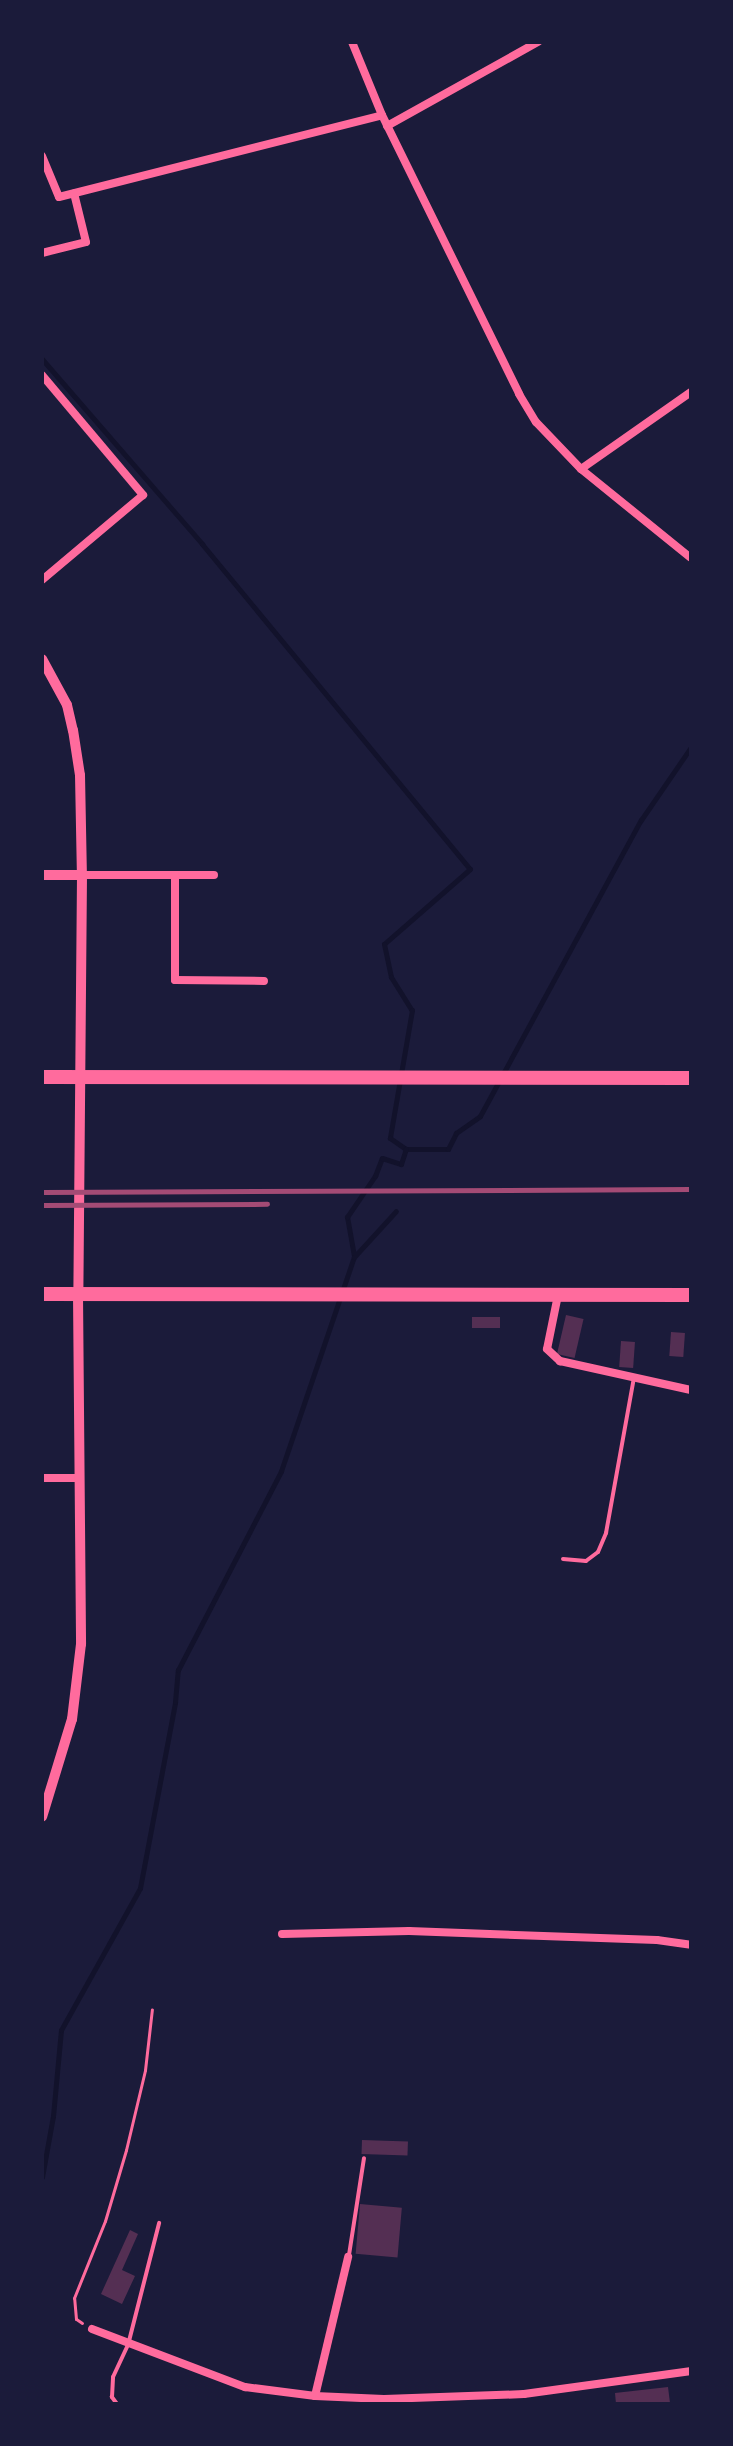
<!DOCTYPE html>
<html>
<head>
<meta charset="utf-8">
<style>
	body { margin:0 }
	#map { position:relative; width:733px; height:2446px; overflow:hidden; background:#1b1b3a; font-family:"PT Serif",serif }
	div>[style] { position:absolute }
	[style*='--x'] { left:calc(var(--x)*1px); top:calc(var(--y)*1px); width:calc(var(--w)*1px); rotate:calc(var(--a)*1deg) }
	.stream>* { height:5px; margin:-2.5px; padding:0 2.5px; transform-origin:2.5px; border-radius:2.5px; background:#12122b }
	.building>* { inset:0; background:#542f53; transform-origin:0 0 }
	.path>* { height:3px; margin:-1.5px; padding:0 1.5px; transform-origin:1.5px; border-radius:1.5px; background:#ff6b9d }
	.service>* { height:4px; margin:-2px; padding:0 2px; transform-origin:2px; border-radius:2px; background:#ff6b9d }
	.minor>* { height:8px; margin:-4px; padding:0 4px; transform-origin:4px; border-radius:4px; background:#ff6b9d }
	.tertiary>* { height:10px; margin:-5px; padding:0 5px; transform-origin:5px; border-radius:5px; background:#ff6b9d }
	.trunk>* { height:14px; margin:-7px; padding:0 7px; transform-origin:7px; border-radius:7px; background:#ff6b9d }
	.rail>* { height:5px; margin:-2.5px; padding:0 2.5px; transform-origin:2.5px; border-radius:2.5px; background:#a44b75 }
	span { translate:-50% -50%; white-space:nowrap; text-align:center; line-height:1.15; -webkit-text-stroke:8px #1b1b3a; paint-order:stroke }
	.frame { position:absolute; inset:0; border:44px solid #1b1b3a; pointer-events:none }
</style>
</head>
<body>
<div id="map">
	<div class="stream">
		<i style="--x:42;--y:359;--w:245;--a:49.1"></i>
		<i style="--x:202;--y:544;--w:421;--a:50.5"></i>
		<i style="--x:470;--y:869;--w:114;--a:138.9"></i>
		<i style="--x:384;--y:944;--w:34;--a:78"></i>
		<i style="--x:391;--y:977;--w:39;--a:58"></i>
		<i style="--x:412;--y:1010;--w:130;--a:99.8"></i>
		<i style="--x:390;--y:1138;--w:19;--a:35"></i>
		<i style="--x:406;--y:1149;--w:42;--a:0"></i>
		<i style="--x:448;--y:1149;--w:18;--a:-63"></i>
		<i style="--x:456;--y:1133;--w:29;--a:-35"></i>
		<i style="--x:480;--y:1116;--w:337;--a:-61.5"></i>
		<i style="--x:641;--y:820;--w:88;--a:-55.6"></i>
		<i style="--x:354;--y:1256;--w:40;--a:-100"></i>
		<i style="--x:347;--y:1217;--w:50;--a:-55.7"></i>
		<i style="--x:375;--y:1176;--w:19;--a:-69"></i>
		<i style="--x:382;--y:1158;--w:20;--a:18"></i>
		<i style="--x:401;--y:1164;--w:16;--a:-72"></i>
		<i style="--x:42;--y:2177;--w:62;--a:-79.8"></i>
		<i style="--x:53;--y:2116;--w:86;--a:-84.7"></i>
		<i style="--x:61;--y:2030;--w:162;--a:-60.9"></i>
		<i style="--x:140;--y:1888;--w:189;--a:-79.3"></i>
		<i style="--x:175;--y:1702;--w:32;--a:-85"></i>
		<i style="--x:178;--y:1670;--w:224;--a:-62.6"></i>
		<i style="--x:281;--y:1471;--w:226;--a:-71.2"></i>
		<i style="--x:354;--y:1257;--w:62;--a:-47.6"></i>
	</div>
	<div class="building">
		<i style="left:566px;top:1315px;width:18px;height:40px;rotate:13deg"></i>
		<i style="left:472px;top:1317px;width:28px;height:11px"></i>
		<i style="left:671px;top:1332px;width:14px;height:24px;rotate:4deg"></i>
		<i style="left:621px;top:1341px;width:14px;height:26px;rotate:4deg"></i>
		<i style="left:362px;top:2140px;width:46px;height:14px;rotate:2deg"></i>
		<i style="left:360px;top:2204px;width:42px;height:50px;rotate:5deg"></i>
		<i style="clip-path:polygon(130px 2230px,138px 2234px,122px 2270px,135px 2276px,122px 2304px,101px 2294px)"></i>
		<i style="clip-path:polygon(668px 2387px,670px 2403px,616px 2404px,615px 2393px)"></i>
	</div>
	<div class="path">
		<i style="--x:82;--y:2323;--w:7;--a:-146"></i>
		<i style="--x:76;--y:2319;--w:21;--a:-95"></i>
		<i style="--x:74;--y:2298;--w:83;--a:-68.1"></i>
		<i style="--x:105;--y:2221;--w:74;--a:-73.5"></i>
		<i style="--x:126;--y:2150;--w:82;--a:-76.6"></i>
		<i style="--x:145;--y:2070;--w:61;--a:-83.5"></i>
	</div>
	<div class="service">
		<i style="--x:563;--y:1559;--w:23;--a:5"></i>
		<i style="--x:586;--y:1561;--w:15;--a:-37"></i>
		<i style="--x:598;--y:1552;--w:21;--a:-67"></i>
		<i style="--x:606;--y:1533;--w:158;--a:-79.8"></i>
		<i style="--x:349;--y:2255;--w:98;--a:-81.2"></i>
		<i style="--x:117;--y:2404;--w:9;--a:-126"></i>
		<i style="--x:112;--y:2397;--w:20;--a:-87"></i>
		<i style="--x:113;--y:2377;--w:35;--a:-65"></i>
		<i style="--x:128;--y:2345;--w:126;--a:-75.7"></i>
	</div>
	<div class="minor">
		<i style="--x:352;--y:42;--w:79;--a:67.7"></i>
		<i style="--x:382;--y:115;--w:311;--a:63.8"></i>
		<i style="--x:519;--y:394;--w:33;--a:59"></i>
		<i style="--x:536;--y:422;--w:65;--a:46.2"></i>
		<i style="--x:581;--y:469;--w:141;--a:39"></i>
		<i style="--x:387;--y:126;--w:173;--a:-29.1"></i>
		<i style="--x:42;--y:156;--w:44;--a:67.5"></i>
		<i style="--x:59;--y:197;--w:333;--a:-14.2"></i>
		<i style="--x:42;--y:253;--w:45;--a:-14"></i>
		<i style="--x:86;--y:242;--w:50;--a:-103.8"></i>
		<i style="--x:42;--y:375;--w:157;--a:49.9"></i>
		<i style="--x:143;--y:495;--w:132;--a:139.9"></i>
		<i style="--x:581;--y:469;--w:134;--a:-35"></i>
		<i style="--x:82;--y:875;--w:132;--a:0"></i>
		<i style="--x:175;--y:875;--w:105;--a:90"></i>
		<i style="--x:175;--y:980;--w:89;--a:0.6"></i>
		<i style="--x:558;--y:1295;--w:55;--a:101.5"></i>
		<i style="--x:547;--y:1349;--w:18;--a:43"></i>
		<i style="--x:560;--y:1361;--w:134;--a:12.5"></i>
		<i style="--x:42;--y:1478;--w:38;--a:0"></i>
		<i style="--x:282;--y:1934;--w:127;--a:-1.4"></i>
		<i style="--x:409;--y:1931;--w:248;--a:2.1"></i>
		<i style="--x:657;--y:1940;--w:34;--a:8"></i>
		<i style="--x:92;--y:2329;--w:164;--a:20.8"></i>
		<i style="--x:245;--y:2387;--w:71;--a:7.3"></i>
		<i style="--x:315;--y:2396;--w:69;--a:2.5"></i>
		<i style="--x:384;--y:2399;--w:140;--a:-2"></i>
		<i style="--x:524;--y:2394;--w:169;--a:-7.8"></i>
		<i style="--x:315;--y:2396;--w:143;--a:-76.6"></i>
	</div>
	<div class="tertiary">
		<i style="--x:42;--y:659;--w:52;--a:61.5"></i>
		<i style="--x:67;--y:705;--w:26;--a:77"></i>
		<i style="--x:73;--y:730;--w:46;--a:81.2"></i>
		<i style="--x:80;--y:775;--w:100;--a:88.9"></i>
		<i style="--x:82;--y:875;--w:419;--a:90.5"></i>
		<i style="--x:78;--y:1294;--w:350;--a:89.5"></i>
		<i style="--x:81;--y:1644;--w:76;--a:96.8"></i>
		<i style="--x:72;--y:1719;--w:102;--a:107"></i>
		<i style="--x:42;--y:875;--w:40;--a:0"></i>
	</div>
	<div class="trunk">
		<i style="--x:42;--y:1077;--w:649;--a:0.09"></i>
		<i style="--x:42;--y:1294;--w:649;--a:0.09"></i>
	</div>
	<div class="rail">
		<i style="--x:42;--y:1192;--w:649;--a:-0.26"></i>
		<i style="--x:42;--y:1205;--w:225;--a:-0.3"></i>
	</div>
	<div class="frame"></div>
</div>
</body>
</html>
